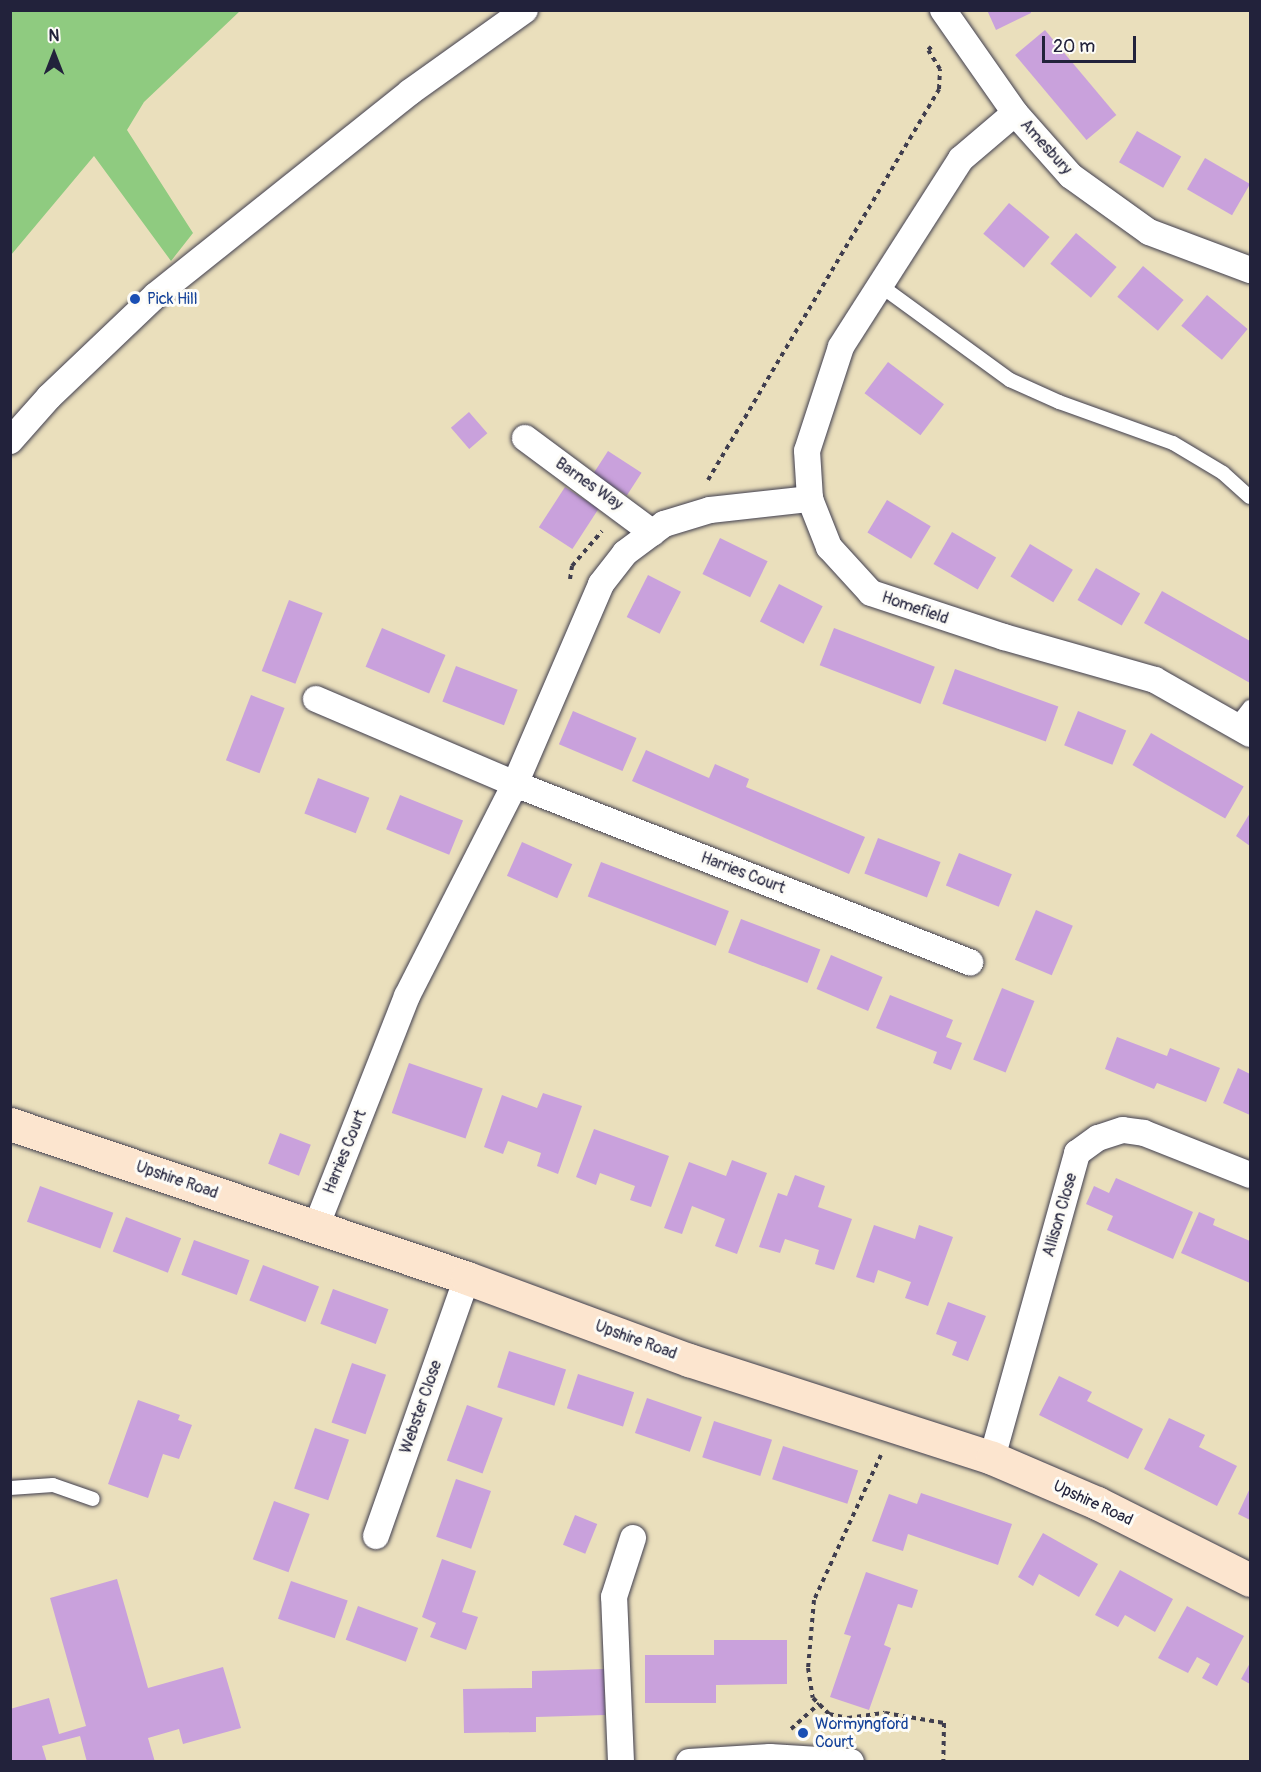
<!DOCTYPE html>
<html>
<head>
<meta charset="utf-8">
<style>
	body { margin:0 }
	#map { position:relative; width:1261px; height:1772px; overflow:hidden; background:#eadfbc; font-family:Pangolin,sans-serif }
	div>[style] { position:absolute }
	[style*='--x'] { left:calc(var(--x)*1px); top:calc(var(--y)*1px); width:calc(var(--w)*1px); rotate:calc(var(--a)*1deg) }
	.green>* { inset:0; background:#8fcb80 }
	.building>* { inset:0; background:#c9a1dc; transform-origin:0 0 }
	.path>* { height:4px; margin-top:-2px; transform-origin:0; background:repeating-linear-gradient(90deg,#403e4e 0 4.5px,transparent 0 9px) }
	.roads { filter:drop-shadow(0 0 2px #403e4e) drop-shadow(0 0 2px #403e4e) }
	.lane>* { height:14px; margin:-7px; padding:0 7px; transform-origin:7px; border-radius:7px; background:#fff }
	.street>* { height:26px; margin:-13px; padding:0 13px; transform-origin:13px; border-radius:13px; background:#fff }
	.secondary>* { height:33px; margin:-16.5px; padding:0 16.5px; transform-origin:16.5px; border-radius:16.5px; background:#fce5cf }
	.dots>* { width:16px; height:16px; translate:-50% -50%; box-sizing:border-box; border:3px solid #fdfcf7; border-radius:50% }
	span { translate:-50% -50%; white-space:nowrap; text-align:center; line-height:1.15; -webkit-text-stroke:6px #fdfcf7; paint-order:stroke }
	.street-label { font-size:16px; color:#22223b }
	.transit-label { font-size:16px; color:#164399 }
	.left { translate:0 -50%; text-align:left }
	.frame { position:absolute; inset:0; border:12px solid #22223b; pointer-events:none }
	.north { position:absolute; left:24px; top:24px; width:60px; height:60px; -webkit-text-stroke:4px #fdfcf7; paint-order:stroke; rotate:0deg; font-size:16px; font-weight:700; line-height:24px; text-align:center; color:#22223b }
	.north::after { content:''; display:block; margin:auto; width:21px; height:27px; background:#22223b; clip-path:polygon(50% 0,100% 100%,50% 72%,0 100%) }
	.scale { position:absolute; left:1042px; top:36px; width:94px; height:27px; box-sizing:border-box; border:3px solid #22223b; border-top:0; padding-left:8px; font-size:18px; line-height:21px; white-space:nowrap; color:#22223b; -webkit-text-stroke:4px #fdfcf7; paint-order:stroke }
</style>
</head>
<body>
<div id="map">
	<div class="green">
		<i style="clip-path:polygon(11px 10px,240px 11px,144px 102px,127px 130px,193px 233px,171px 261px,94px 156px,11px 255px)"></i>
	</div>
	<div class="building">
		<i style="clip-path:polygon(987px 10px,1030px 10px,1031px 13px,996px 30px)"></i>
		<i style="left:1045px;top:30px;width:111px;height:39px;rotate:50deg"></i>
		<i style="left:1137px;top:131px;width:51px;height:36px;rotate:30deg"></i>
		<i style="left:1205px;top:158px;width:52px;height:36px;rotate:30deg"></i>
		<i style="left:1009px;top:203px;width:53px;height:40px;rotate:40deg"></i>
		<i style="left:1076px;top:233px;width:53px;height:40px;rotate:40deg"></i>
		<i style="left:1143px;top:266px;width:53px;height:40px;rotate:40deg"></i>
		<i style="left:1207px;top:295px;width:53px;height:40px;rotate:40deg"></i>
		<i style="left:888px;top:362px;width:70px;height:39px;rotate:37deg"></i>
		<i style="left:469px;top:412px;width:28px;height:24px;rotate:49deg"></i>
		<i style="left:608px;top:451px;width:40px;height:27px;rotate:33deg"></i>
		<i style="left:565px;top:487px;width:40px;height:48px;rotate:33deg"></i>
		<i style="left:887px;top:500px;width:51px;height:38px;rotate:31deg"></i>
		<i style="left:952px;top:532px;width:51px;height:37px;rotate:30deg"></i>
		<i style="left:720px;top:538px;width:53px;height:40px;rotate:26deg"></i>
		<i style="left:1030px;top:544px;width:50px;height:38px;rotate:31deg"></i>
		<i style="left:1096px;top:568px;width:51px;height:37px;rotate:30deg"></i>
		<i style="left:648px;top:575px;width:37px;height:47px;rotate:27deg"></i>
		<i style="left:779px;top:584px;width:49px;height:42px;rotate:27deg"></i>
		<i style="clip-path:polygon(1162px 591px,1250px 641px,1250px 683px,1144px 623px)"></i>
		<i style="left:289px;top:600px;width:36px;height:76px;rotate:21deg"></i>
		<i style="left:382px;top:628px;width:69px;height:42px;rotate:23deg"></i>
		<i style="left:834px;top:628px;width:108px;height:40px;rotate:21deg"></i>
		<i style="left:456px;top:666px;width:66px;height:38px;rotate:21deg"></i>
		<i style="left:955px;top:669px;width:110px;height:37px;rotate:20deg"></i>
		<i style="left:251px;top:695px;width:36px;height:70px;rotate:21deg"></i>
		<i style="left:573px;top:711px;width:69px;height:36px;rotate:23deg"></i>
		<i style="left:1078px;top:711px;width:52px;height:37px;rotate:22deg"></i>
		<i style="left:1151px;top:733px;width:107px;height:37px;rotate:30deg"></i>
		<i style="clip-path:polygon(646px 750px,709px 778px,715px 764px,749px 779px,746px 787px,865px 837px,849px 874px,632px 781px)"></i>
		<i style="left:318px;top:778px;width:55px;height:38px;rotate:21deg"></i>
		<i style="left:400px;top:795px;width:68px;height:37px;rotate:22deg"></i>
		<i style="clip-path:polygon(1250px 813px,1250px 846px,1236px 836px)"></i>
		<i style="left:878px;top:838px;width:67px;height:38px;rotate:21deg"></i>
		<i style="left:522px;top:842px;width:55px;height:37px;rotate:24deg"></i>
		<i style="left:959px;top:853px;width:57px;height:35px;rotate:22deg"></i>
		<i style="left:601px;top:862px;width:137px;height:37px;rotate:21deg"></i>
		<i style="left:1036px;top:910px;width:40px;height:54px;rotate:23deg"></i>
		<i style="left:741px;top:919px;width:85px;height:36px;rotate:21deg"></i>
		<i style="left:831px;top:955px;width:56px;height:37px;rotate:23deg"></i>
		<i style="left:1002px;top:988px;width:35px;height:77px;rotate:22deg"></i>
		<i style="clip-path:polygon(890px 995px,953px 1020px,946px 1037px,962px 1043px,951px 1070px,933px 1063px,937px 1052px,876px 1028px)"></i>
		<i style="clip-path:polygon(1117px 1037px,1167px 1056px,1170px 1048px,1220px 1068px,1206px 1102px,1157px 1083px,1154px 1089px,1105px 1069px)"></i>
		<i style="left:409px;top:1063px;width:78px;height:53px;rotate:19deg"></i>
		<i style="clip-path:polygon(1238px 1068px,1250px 1074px,1250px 1115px,1223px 1103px)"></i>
		<i style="clip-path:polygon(543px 1093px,582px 1106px,558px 1174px,537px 1166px,541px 1153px,508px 1141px,503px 1154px,484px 1147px,502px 1095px,537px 1108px)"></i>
		<i style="clip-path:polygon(594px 1129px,669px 1156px,651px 1207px,630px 1200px,635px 1186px,600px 1173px,596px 1185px,576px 1177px)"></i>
		<i style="left:280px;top:1133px;width:33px;height:33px;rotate:21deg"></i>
		<i style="clip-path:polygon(732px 1160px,767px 1173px,737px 1254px,715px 1246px,725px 1219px,692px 1206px,682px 1234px,664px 1228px,689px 1162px,726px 1176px)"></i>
		<i style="clip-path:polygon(795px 1175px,825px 1186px,818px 1207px,852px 1219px,834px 1270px,815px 1264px,819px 1250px,785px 1239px,780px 1253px,759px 1247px,778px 1193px,787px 1196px)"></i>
		<i style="clip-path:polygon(1116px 1178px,1193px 1212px,1173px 1259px,1107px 1230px,1113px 1216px,1086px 1204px,1094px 1186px,1109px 1193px)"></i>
		<i style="left:40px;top:1186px;width:78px;height:38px;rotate:20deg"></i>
		<i style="clip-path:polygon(1199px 1212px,1215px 1219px,1213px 1225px,1250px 1241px,1250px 1283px,1181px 1253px)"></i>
		<i style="left:126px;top:1217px;width:59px;height:37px;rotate:21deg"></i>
		<i style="clip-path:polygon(874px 1225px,915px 1239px,919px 1225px,953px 1237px,928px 1306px,905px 1298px,911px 1282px,878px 1270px,874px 1283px,856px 1277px)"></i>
		<i style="left:194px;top:1240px;width:59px;height:37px;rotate:20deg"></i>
		<i style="left:263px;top:1265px;width:60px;height:38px;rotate:21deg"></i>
		<i style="left:333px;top:1289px;width:59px;height:37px;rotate:20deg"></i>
		<i style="clip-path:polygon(948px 1302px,986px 1316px,968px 1361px,952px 1355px,957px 1342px,936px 1334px)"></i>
		<i style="left:509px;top:1351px;width:60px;height:38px;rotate:18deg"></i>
		<i style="left:352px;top:1363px;width:36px;height:63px;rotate:19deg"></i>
		<i style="left:578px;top:1374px;width:59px;height:36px;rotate:18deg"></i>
		<i style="clip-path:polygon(1059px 1376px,1092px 1392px,1087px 1401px,1143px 1429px,1128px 1459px,1039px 1415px)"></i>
		<i style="left:647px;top:1398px;width:58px;height:37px;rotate:19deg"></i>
		<i style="clip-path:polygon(138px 1400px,180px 1415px,178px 1420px,192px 1425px,179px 1459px,163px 1454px,148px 1498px,108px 1484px)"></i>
		<i style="left:467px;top:1405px;width:38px;height:59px;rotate:20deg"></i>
		<i style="clip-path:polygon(1169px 1418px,1205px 1435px,1199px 1447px,1237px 1466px,1217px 1506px,1144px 1469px)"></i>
		<i style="left:714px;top:1421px;width:61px;height:38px;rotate:18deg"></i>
		<i style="left:315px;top:1428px;width:36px;height:64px;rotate:19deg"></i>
		<i style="left:783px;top:1446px;width:79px;height:35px;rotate:18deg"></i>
		<i style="left:456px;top:1479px;width:37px;height:61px;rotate:19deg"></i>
		<i style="clip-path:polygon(1250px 1488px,1250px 1520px,1238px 1514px)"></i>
		<i style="clip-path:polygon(921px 1493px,1012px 1524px,998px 1565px,908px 1534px,903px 1551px,872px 1541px,889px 1494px,917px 1504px)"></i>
		<i style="left:274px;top:1501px;width:38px;height:62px;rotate:20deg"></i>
		<i style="left:575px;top:1515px;width:24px;height:32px;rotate:22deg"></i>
		<i style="clip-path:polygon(1043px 1533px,1098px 1564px,1079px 1597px,1039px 1574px,1033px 1586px,1018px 1577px)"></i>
		<i style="clip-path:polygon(442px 1559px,476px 1571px,462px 1612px,478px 1617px,466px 1650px,430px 1637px,436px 1623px,422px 1617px)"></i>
		<i style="clip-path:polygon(1120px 1570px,1173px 1599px,1155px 1632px,1125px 1615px,1118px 1627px,1095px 1615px)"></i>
		<i style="clip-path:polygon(866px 1572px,918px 1590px,912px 1608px,898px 1604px,884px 1645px,891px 1648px,869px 1710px,830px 1697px,851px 1636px,844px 1634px)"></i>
		<i style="clip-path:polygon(117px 1579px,148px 1688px,223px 1667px,241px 1728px,183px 1744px,179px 1729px,148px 1738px,155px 1762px,87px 1762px,80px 1736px,42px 1746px,47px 1762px,10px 1762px,10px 1709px,49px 1698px,59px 1734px,86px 1726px,50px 1598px)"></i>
		<i style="left:291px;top:1581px;width:60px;height:40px;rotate:19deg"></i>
		<i style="left:358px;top:1606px;width:64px;height:36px;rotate:20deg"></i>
		<i style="clip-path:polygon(1187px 1606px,1244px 1636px,1217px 1686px,1202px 1678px,1210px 1664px,1197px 1657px,1188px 1673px,1158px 1658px)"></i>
		<i style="clip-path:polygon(714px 1640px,787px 1640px,787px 1684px,716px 1685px,716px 1703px,645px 1703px,645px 1655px,714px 1655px)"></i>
		<i style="clip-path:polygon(1250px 1663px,1250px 1684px,1241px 1679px)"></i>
		<i style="clip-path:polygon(604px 1669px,605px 1715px,536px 1717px,536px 1732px,464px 1733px,463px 1689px,532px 1688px,532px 1671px)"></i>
	</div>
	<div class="path">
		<i style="--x:708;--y:480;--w:454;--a:-59.4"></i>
		<i style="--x:939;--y:89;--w:20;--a:-87"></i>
		<i style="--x:940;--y:69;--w:22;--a:-122"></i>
		<i style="--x:928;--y:50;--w:7;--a:-45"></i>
		<i style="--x:570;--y:579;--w:13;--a:-81"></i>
		<i style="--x:572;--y:566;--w:46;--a:-49.4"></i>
		<i style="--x:881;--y:1455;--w:160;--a:114.8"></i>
		<i style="--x:814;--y:1600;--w:68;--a:95"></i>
		<i style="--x:808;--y:1668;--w:30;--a:81"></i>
		<i style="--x:813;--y:1698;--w:23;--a:45"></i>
		<i style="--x:829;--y:1714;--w:19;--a:12"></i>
		<i style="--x:848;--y:1718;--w:37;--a:-8"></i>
		<i style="--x:885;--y:1713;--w:60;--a:9.6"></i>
		<i style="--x:944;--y:1723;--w:39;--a:91"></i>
		<i style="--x:791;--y:1729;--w:38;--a:-42"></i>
	</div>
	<div class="roads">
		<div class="lane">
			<i style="--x:881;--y:286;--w:160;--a:36.1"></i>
			<i style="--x:1010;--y:380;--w:54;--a:24.2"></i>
			<i style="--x:1059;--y:402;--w:121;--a:19.8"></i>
			<i style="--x:1173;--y:443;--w:58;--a:31"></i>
			<i style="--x:1223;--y:473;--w:36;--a:42"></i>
			<i style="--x:1236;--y:725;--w:23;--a:-52"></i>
			<i style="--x:10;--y:1488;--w:43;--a:-4"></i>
			<i style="--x:53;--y:1485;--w:42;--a:19.3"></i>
		</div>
		<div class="street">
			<i style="--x:943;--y:10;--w:126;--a:55"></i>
			<i style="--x:1015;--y:113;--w:84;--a:48.4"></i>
			<i style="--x:1071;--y:176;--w:96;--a:35.7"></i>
			<i style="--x:1149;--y:232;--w:108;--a:20.6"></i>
			<i style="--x:1015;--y:113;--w:71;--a:139.6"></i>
			<i style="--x:961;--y:159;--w:223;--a:122.6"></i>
			<i style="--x:841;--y:347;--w:109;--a:108.1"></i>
			<i style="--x:807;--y:451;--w:48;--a:86.4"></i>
			<i style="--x:810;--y:499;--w:52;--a:68.4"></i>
			<i style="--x:829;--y:547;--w:62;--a:47.6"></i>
			<i style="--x:871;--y:593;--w:140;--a:18.3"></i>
			<i style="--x:1004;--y:637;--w:157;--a:15.9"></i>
			<i style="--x:1155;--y:680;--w:109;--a:29.6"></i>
			<i style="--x:525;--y:438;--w:159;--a:36.6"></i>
			<i style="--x:10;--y:441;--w:59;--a:-48.4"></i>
			<i style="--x:49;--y:397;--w:148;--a:-43.6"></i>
			<i style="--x:156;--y:295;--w:325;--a:-38.6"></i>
			<i style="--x:410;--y:92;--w:141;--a:-35.5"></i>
			<i style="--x:316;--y:699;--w:216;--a:23.1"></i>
			<i style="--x:515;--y:784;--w:489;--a:21.4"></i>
			<i style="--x:316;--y:1227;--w:248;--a:-68.5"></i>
			<i style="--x:407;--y:996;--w:238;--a:-63"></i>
			<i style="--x:515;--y:784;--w:218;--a:-66.7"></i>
			<i style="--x:601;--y:584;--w:39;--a:-52"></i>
			<i style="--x:625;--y:553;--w:49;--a:-36.6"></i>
			<i style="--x:664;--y:524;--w:48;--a:-16.9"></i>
			<i style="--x:710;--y:510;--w:101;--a:-6.3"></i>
			<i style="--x:992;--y:1458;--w:317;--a:-74.4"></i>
			<i style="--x:1077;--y:1153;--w:26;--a:-36"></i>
			<i style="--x:1098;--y:1138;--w:26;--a:-18"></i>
			<i style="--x:1123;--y:1130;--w:21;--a:8"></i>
			<i style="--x:1144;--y:1133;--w:114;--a:21.6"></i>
			<i style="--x:376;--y:1536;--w:274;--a:-70.6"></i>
			<i style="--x:621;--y:1762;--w:165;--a:-92.4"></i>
			<i style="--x:614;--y:1597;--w:62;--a:-72.1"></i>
			<i style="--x:689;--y:1762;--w:81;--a:-3.5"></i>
			<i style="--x:770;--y:1757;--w:81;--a:3.5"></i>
		</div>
		<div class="secondary">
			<i style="--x:10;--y:1124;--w:482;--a:18.6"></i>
			<i style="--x:467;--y:1278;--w:237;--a:20.3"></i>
			<i style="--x:689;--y:1360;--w:318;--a:17.9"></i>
			<i style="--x:992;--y:1458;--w:114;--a:23.2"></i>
			<i style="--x:1097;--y:1503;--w:171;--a:26.7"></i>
		</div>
	</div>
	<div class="dots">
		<i style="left:135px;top:299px;background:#1a4fb4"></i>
		<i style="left:803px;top:1733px;background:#1a4fb4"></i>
	</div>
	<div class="street-label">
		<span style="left:1046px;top:147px;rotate:48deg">Amesbury</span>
		<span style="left:589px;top:484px;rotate:35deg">Barnes Way</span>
		<span style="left:915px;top:608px;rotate:19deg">Homefield</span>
		<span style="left:743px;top:873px;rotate:21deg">Harries Court</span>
		<span style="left:345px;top:1152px;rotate:-68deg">Harries Court</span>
		<span style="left:177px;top:1180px;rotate:19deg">Upshire Road</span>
		<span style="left:1060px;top:1215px;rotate:-74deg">Allison Close</span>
		<span style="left:636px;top:1340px;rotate:20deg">Upshire Road</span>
		<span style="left:421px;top:1407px;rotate:-71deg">Webster Close</span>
		<span style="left:1093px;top:1503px;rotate:25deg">Upshire Road</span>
	</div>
	<div class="transit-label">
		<span class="left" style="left:147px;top:299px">Pick Hill</span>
		<span class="left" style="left:815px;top:1733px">Wormyngford<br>Court</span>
	</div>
	<div class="frame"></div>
	<div class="north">N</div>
	<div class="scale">20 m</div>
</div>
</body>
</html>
